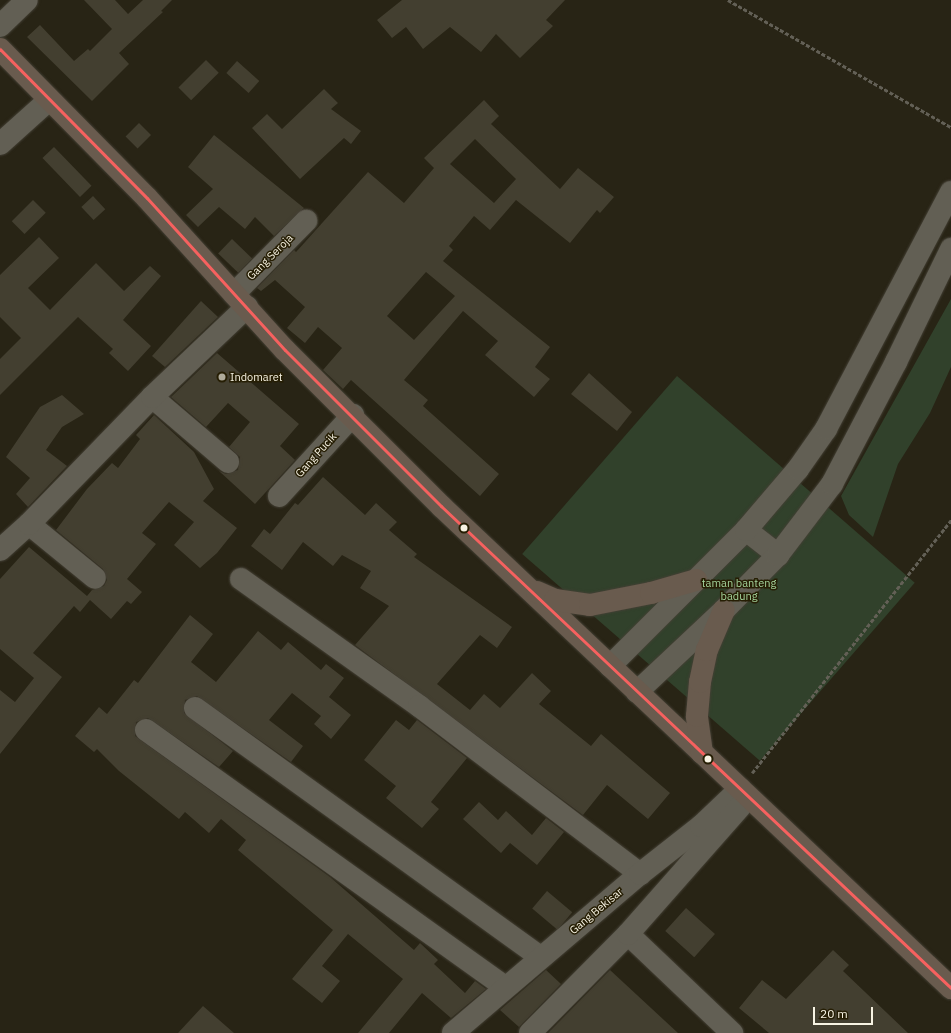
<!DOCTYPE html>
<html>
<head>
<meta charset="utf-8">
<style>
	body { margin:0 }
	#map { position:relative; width:951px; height:1033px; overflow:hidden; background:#282415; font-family:"IBM Plex Sans",sans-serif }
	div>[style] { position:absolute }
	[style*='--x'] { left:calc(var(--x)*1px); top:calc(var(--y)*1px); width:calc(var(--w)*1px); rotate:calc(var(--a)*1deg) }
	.green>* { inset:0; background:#31412b; transform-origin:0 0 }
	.building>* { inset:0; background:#433f30; transform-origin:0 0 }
	.path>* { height:2.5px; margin-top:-1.25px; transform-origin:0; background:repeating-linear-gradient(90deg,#636056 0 4px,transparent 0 6px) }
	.roads { filter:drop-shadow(0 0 1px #433f34) drop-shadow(0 0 1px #433f34) }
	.minor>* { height:22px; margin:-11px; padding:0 11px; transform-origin:11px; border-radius:11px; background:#625f54 }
	.highway>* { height:22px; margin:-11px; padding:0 11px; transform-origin:11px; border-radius:11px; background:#695b4e }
	.bus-1>* { height:3px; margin:-1.5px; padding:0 1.5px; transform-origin:1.5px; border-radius:1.5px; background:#f6615f }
	.dots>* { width:11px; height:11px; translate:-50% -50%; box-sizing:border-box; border:2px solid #261e04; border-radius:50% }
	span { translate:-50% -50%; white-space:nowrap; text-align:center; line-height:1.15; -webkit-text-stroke:3px #261e04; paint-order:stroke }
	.street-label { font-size:11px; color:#f7f3e3 }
	.poi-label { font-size:11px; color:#f7f3e3 }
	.left { translate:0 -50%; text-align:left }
	.park-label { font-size:11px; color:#a4d49c }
	.scale { position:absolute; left:813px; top:1007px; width:60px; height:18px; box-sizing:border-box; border:2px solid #f7f3e3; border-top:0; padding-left:5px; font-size:12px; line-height:14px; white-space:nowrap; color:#f7f3e3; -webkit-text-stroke:3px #261e04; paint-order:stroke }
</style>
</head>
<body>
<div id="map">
	<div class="green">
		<i style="clip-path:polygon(951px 299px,951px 367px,930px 413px,898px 464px,873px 537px,849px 515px,841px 496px)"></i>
		<i style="left:677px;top:376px;width:315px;height:236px;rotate:41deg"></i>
	</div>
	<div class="building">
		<i style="clip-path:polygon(84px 0,115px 0,128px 14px,143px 0,172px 0,161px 11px,163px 12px,119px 53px,129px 64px,92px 101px,27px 37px,40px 25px,74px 61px,88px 49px,90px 51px,112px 29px)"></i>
		<i style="clip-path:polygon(402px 0,565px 0,546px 20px,553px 26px,520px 58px,496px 34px,481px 52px,450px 27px,423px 49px,406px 27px,392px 38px,377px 20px)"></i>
		<i style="left:206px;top:60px;width:18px;height:39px;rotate:45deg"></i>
		<i style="left:237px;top:61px;width:30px;height:16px;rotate:42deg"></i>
		<i style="clip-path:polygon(324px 89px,338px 103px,331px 109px,361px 131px,351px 144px,344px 138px,300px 179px,252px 128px,267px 114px,282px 129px)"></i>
		<i style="clip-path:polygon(evenodd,484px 100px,499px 116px,491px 124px,560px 189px,578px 168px,614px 197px,600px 213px,597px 210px,570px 243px,516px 200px,490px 230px,474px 216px,449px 246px,453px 250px,443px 261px,550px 347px,535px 367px,550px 379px,534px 397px,485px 355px,498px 341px,463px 311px,404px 380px,428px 400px,423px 406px,499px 474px,480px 496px,351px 380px,343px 389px,323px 370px,342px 348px,318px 327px,305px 343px,287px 328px,305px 307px,275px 280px,261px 291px,257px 288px,294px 250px,296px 252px,368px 172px,404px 203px,434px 168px,424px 158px,484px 100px,475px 139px,516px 179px,494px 203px,450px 164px,475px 139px,484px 100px,426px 272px,455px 296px,414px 340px,387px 316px,426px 272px)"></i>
		<i style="left:139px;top:123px;width:17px;height:19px;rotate:45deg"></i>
		<i style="clip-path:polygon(214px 135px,304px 208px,274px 236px,255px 217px,245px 229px,219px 207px,198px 227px,186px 215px,213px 189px,188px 167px)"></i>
		<i style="left:54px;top:147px;width:54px;height:16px;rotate:46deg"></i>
		<i style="left:93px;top:196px;width:18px;height:16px;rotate:47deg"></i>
		<i style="left:33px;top:200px;width:18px;height:30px;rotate:45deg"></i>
		<i style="clip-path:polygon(39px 237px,59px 258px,28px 288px,50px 310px,96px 263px,124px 291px,150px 266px,161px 276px,123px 320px,151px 346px,128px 371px,109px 353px,113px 349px,78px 317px,0 395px,0 359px,21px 338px,0 317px,0 275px)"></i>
		<i style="left:232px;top:239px;width:28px;height:20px;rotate:44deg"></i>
		<i style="clip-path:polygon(201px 301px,218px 317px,165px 367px,152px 356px)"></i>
		<i style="clip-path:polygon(217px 353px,299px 424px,280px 446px,295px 460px,255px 504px,219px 471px,226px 474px,238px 470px,240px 457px,229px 447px,250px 422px,228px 403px,206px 427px,171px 397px)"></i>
		<i style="clip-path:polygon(589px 373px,632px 412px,617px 431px,571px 394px)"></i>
		<i style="clip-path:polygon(62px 395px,84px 414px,62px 427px,46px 450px,67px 466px,28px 507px,16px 494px,30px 478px,6px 457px,40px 407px)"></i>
		<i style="clip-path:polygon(154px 415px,194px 452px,214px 489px,203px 501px,237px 528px,217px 553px,200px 568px,174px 545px,194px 522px,169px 502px,142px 533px,156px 544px,127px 579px,142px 592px,131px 604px,127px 601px,111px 619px,90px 600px,80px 612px,74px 606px,33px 653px,62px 677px,0 754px,0 690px,15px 702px,34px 678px,0 649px,0 579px,29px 547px,87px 596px,92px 590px,104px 586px,107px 580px,103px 569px,56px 530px,87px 489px,112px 463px,118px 468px,140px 439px,136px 435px)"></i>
		<i style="clip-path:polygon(323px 477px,365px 515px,376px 503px,397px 522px,389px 530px,417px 554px,414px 557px,512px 627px,497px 648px,480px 635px,437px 684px,470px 710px,484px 694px,500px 708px,532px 673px,551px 691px,539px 704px,591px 746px,601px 734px,670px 793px,648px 819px,607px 785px,583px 815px,355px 645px,389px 606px,360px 588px,371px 571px,342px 555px,333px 566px,303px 542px,282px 570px,251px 546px,264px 529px,270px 534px,295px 503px,298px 505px)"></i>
		<i style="clip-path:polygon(190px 615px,213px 634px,191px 662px,216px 682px,258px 631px,281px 650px,288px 642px,321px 670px,326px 664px,344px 678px,329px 697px,351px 715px,331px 739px,314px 724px,321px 716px,292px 693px,269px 720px,303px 746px,291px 762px,197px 696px,185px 700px,184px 713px,233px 751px,219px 767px,148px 718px,136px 722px,135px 736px,330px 877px,414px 950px,420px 943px,438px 960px,434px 964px,465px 993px,475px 981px,486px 989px,451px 1018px,422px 993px,389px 1033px,358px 1033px,403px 979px,348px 934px,322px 966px,340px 981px,322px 1003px,292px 979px,333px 930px,238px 850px,246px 840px,221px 819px,209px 833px,185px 812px,179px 819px,119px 771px,97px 749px,94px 752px,75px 736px,99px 707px,107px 714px,134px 680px,138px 683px)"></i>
		<i style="clip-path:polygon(396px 720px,409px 730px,417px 720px,467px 758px,431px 802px,439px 809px,422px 828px,386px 798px,396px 786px,364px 760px)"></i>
		<i style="clip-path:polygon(479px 802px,498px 820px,506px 811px,532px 835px,546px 818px,564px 832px,537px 865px,510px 843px,501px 853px,463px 819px)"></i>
		<i style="left:547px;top:891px;width:33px;height:23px;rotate:40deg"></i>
		<i style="left:686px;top:908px;width:39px;height:31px;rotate:42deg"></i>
		<i style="clip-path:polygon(833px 950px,849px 965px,843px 971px,908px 1033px,769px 1033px,739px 1008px,762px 980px,786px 999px)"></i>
		<i style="clip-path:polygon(546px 970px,561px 984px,519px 1027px,500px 1010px)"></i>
		<i style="clip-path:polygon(610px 970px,678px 1033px,548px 1033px)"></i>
		<i style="clip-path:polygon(203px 1006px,234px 1033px,178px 1033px)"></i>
	</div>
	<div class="path">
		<i style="--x:728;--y:0;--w:257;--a:29.7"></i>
		<i style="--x:752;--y:773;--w:322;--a:-51.8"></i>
	</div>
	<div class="roads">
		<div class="minor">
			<i style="--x:0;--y:26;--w:37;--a:-44"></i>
			<i style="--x:0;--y:144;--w:66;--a:-41.9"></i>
			<i style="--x:234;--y:294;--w:103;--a:-45.4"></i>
			<i style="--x:152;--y:397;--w:100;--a:40.5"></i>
			<i style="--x:279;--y:496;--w:110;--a:-47.6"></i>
			<i style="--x:29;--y:524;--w:85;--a:39.3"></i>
			<i style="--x:746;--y:530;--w:41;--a:38"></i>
			<i style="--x:0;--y:550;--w:39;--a:-42"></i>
			<i style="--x:29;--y:524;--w:177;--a:-45.9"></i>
			<i style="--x:152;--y:397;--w:131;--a:-43.5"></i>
			<i style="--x:241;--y:579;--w:219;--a:35.5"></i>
			<i style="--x:419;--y:706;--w:278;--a:37.2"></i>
			<i style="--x:610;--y:666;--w:192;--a:-45"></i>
			<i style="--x:746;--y:530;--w:80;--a:-49.6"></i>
			<i style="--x:798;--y:469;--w:49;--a:-55"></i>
			<i style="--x:826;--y:429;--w:268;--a:-62.2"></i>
			<i style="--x:637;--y:692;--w:120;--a:-43.3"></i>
			<i style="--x:724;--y:610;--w:77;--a:-45.5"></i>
			<i style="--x:778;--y:555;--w:89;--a:-52.7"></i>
			<i style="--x:832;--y:484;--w:138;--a:-62.3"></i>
			<i style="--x:896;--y:362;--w:126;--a:-64"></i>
			<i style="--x:195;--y:708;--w:425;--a:35.8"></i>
			<i style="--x:146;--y:730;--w:442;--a:35.6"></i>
			<i style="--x:628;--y:934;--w:144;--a:43.6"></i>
			<i style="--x:453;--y:1033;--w:245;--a:-40.4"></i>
			<i style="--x:640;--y:874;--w:78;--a:-38.2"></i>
			<i style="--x:701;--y:826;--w:54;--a:-43.5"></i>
			<i style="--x:530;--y:1033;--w:139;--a:-45.3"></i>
			<i style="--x:628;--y:934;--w:169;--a:-48.6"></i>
		</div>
		<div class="highway">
			<i style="--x:0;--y:49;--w:209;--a:45.4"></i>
			<i style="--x:147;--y:198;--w:205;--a:47.8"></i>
			<i style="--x:285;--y:350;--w:221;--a:45"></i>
			<i style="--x:441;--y:506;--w:702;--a:43.38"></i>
			<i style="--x:537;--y:592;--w:20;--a:24"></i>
			<i style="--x:555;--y:600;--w:35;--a:8"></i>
			<i style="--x:590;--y:605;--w:62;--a:-11.1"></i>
			<i style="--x:651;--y:593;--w:47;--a:-16.1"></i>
			<i style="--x:702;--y:753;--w:37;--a:-98"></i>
			<i style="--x:697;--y:716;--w:34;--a:-85"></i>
			<i style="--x:700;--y:682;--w:33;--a:-78"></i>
			<i style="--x:707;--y:650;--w:43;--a:-67"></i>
		</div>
	</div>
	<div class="bus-1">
		<i style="--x:0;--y:49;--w:209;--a:45.4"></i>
		<i style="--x:147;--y:198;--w:205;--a:47.8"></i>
		<i style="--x:285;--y:350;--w:221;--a:45"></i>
		<i style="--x:441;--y:506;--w:702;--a:43.38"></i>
	</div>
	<div class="dots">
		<i style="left:222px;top:377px;background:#afab9b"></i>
		<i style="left:464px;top:528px;background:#f7f3e3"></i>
		<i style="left:708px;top:759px;background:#f7f3e3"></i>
	</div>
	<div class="street-label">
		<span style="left:270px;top:257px;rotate:-45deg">Gang Seroja</span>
		<span style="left:316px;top:455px;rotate:-48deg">Gang Pucik</span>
		<span style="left:596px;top:911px;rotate:-40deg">Gang Bekisar</span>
	</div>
	<div class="poi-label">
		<span class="left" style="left:230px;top:377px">Indomaret</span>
	</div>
	<div class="park-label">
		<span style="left:739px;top:590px">taman banteng<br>badung</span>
	</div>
	<div class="scale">20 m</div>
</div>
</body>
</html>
